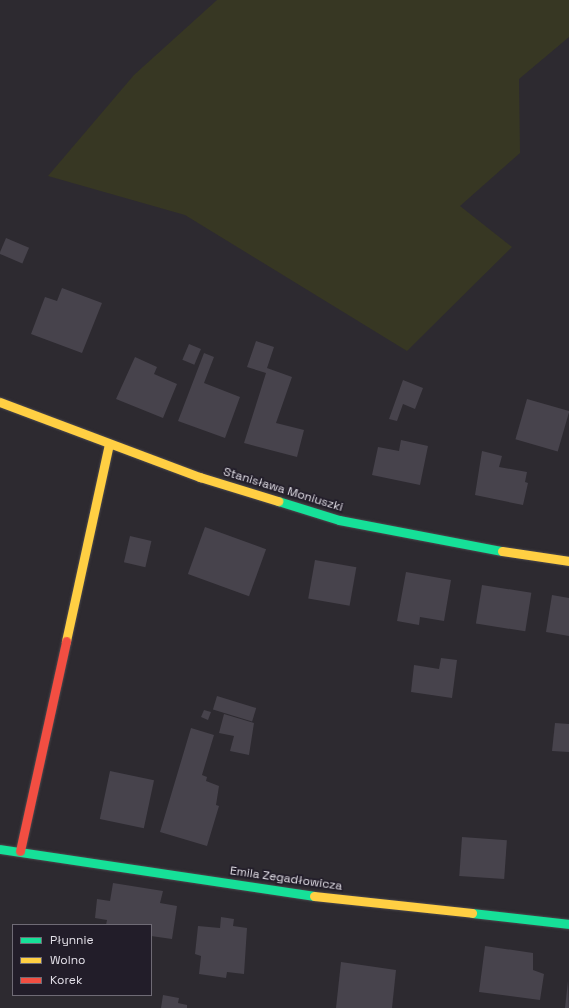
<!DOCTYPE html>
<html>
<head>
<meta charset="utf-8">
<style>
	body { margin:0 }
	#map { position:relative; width:569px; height:1008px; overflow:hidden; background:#2d2a30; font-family:"Space Grotesk",sans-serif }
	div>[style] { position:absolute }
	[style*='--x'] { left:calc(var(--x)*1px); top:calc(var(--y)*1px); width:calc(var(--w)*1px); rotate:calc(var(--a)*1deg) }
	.green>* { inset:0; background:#373723 }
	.building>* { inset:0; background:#47434c; transform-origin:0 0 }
	.roads { filter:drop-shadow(0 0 1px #4b484d) drop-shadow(0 0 1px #4b484d) }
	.fast>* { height:9px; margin:-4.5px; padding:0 4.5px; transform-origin:4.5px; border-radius:4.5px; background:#16e098 }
	.slow>* { height:9px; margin:-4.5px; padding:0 4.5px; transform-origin:4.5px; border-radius:4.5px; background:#ffcf43 }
	.jam>* { height:9px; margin:-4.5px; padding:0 4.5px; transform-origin:4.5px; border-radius:4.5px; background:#f24e42 }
	span { translate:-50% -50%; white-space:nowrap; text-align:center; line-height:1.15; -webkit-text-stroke:3.5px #221d29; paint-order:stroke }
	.street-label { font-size:12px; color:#e2dfe7 }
	.legend { position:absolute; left:12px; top:924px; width:140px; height:72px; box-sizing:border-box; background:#221d29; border:1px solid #6f6b75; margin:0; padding:5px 7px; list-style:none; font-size:12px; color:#e2dfe7 }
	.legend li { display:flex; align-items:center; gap:8px; height:20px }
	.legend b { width:20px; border:1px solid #6f6b75 }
</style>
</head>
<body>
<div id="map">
	<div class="green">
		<i style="clip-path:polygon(217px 0,569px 0,569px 37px,519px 79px,520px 153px,460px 206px,512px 247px,407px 351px,185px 215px,48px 176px,134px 75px)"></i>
	</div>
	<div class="building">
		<i style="left:6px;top:238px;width:25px;height:17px;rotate:23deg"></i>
		<i style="clip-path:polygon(62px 288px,102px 303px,82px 353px,31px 334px,45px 297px,57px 301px)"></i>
		<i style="clip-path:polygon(256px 341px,274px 347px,267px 368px,292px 377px,276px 423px,304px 430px,297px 457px,244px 443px,266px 373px,247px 367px)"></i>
		<i style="left:189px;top:344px;width:13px;height:17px;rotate:23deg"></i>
		<i style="clip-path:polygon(204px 353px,214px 357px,204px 383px,240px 397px,225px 438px,178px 421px)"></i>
		<i style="clip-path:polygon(135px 357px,157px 367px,154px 374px,177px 384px,163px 418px,116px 399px)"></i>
		<i style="clip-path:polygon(403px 380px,423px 388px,415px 409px,403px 404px,397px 421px,389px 419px)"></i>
		<i style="left:527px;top:399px;width:44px;height:42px;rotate:16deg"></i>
		<i style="clip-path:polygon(401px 440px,428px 446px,420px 485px,372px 475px,378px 447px,399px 451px)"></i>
		<i style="clip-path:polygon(482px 451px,502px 456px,499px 467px,527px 472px,525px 482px,528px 483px,523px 505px,475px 495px)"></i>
		<i style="left:205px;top:527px;width:65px;height:50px;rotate:20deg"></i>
		<i style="left:130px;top:536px;width:22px;height:27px;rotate:13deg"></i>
		<i style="left:315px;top:560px;width:42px;height:39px;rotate:10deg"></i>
		<i style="clip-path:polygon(406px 572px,451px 580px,444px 621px,420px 617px,419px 625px,397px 621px)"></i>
		<i style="left:482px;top:585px;width:50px;height:39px;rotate:9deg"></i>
		<i style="clip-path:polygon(552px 595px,569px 598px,569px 636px,546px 632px)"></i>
		<i style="clip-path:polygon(441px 658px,457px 660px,452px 698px,411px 692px,414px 665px,439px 669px)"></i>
		<i style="left:217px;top:696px;width:41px;height:14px;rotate:17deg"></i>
		<i style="clip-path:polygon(204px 710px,211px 712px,208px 720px,201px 717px)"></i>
		<i style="clip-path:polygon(224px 714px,254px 723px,249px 755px,230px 751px,234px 736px,219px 733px)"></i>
		<i style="clip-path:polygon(555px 723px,569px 724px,569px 752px,552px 751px)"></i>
		<i style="clip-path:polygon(191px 728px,214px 735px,202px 775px,207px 777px,206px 781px,219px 786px,216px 805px,219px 806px,207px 846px,160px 832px)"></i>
		<i style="left:110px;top:771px;width:45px;height:49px;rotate:12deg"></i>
		<i style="left:462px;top:837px;width:45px;height:39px;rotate:4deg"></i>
		<i style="clip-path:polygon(113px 883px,163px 891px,160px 903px,177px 906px,172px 939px,151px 936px,151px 925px,106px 925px,107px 920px,95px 918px,97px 899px,110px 901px)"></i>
		<i style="clip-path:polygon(221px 917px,234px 919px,233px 926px,247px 928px,244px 974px,227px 972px,226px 978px,199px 974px,201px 956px,195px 954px,198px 926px,220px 928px)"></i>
		<i style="clip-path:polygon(485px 946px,533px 953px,533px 970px,544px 974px,540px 1000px,479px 992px)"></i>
		<i style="clip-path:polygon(341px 962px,396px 970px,392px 1008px,336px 1008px)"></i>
		<i style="clip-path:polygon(568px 981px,569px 1008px,565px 1008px)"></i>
		<i style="clip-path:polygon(163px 995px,179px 998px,178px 1003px,187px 1005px,187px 1008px,161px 1008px)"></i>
	</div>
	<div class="roads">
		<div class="fast">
			<i style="--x:278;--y:501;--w:64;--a:17.3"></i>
			<i style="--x:339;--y:520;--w:166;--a:10.8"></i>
			<i style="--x:0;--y:849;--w:317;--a:8.5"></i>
			<i style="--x:472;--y:913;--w:98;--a:6.5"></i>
		</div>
		<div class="slow">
			<i style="--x:0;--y:402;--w:214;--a:20.6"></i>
			<i style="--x:200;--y:477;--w:82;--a:17.1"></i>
			<i style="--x:502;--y:551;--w:68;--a:8.5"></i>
			<i style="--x:66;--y:641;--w:202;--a:-77.7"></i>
			<i style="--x:314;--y:896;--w:159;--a:6.1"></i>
		</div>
		<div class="jam">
			<i style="--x:20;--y:851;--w:215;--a:-77.6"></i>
		</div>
	</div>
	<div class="street-label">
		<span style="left:283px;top:490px;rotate:17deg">Stanisława Moniuszki</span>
		<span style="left:286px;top:879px;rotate:8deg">Emila Zegadłowicza</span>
	</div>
	<ul class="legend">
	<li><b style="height:5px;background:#16e098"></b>Płynnie</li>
	<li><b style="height:5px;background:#ffcf43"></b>Wolno</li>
	<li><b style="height:5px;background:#f24e42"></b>Korek</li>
	</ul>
</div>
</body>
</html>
